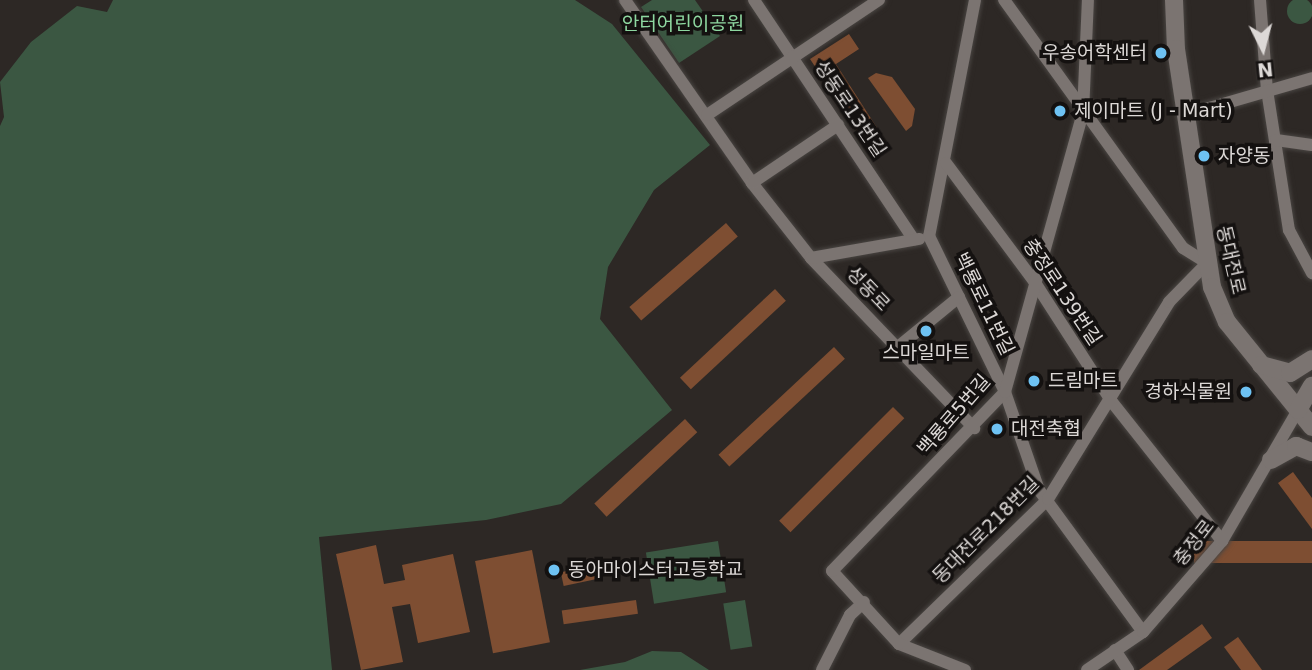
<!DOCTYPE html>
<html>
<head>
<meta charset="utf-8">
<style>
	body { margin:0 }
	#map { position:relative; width:1312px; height:670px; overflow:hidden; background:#2d2825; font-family:"DejaVu Sans","Noto Sans KR",sans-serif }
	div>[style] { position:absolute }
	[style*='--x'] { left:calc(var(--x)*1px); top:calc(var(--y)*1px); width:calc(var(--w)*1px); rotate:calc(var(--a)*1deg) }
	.green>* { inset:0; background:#3b5742; transform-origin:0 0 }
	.round { border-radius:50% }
	.building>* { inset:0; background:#7e4e32; transform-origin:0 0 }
	.roads { filter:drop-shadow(0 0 2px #494542) drop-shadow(0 0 2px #494542) }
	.street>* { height:12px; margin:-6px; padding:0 6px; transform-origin:6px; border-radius:6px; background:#7b7471 }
	.secondary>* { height:18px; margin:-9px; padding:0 9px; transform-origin:9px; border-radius:9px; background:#7b7471 }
	.dots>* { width:19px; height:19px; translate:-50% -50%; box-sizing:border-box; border:4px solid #141110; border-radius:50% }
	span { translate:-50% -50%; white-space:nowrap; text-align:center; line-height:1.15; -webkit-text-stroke:7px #141110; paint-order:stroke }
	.park-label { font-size:19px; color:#8ed7a0 }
	.poi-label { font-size:19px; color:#dcd8d6 }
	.right { translate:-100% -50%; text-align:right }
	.left { translate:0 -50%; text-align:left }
	.street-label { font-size:19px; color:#dcd8d6 }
	.north { position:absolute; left:1228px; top:14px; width:70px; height:70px; -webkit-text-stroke:5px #141110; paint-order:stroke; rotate:174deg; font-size:19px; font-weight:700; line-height:28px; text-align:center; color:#dcd8d6 }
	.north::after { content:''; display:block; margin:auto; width:24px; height:32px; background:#dcd8d6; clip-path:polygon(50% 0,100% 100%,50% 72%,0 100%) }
</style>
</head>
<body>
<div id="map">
	<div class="green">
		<i class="round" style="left:1287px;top:-2px;width:26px;height:26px"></i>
		<i style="clip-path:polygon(113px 0,575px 0,612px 24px,710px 145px,654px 190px,608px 267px,600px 319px,672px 410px,561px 504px,486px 520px,319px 537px,332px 670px,0 670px,0 126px,4px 117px,0 82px,31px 42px,77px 6px,107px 12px)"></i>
		<i style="clip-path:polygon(652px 0,695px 0,720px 36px,679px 63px,641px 7px)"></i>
		<i style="left:718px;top:541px;width:52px;height:73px;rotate:81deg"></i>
		<i style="left:745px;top:600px;width:47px;height:22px;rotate:81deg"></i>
		<i style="clip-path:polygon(652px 651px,681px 652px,709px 670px,580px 670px,625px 662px)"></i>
	</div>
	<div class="building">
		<i style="clip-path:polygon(849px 34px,859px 49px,836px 64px,890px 148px,875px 158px,810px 59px)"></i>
		<i style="clip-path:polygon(876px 73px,892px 77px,915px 109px,912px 126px,906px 131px,868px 78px)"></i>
		<i style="left:726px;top:223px;width:18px;height:128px;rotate:49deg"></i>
		<i style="left:775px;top:289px;width:16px;height:130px;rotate:47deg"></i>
		<i style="left:834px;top:347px;width:16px;height:158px;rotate:47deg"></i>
		<i style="left:893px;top:407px;width:16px;height:161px;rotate:45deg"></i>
		<i style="left:685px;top:419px;width:18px;height:124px;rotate:47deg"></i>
		<i style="clip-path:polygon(1293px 472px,1312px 498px,1312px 529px,1278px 483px)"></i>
		<i style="left:1312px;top:541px;width:22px;height:118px;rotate:90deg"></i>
		<i style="clip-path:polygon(376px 545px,384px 584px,405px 580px,402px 565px,453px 554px,470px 632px,418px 643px,410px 604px,392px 607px,403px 662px,361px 670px,336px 554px)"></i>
		<i style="left:532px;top:550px;width:94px;height:58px;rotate:79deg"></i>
		<i style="left:595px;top:565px;width:14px;height:35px;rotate:78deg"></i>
		<i style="left:636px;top:600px;width:14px;height:75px;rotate:82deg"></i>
		<i style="clip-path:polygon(1202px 624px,1212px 638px,1167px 670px,1139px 670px)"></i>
		<i style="clip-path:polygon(1238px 637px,1262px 670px,1241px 670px,1224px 647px)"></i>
	</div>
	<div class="roads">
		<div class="street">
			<i style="--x:625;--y:0;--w:223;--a:55.2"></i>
			<i style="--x:752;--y:183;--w:95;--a:51.8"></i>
			<i style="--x:811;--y:258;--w:236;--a:46.2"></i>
			<i style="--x:754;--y:0;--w:288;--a:56.3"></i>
			<i style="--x:975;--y:0;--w:240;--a:101"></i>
			<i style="--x:929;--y:236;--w:174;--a:64"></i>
			<i style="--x:1005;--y:392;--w:104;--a:70.9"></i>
			<i style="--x:1039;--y:490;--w:176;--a:53.8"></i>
			<i style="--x:1260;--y:0;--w:90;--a:85.6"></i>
			<i style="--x:1267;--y:90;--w:142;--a:81.1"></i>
			<i style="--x:1289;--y:230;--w:49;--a:61.9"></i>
			<i style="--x:707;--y:115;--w:207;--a:-33.8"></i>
			<i style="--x:1185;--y:115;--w:132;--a:-16.2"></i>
			<i style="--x:1276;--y:140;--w:36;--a:8"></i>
			<i style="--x:946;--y:163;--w:147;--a:53.3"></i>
			<i style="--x:1034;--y:281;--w:144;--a:57.2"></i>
			<i style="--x:1112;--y:402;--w:177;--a:51.6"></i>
			<i style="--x:752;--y:183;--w:104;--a:-34"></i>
			<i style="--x:811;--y:258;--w:110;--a:-10"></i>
			<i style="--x:898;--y:347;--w:79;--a:-39.3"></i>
			<i style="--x:899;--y:644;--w:208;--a:-44.2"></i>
			<i style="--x:1048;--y:499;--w:231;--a:-58.4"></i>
			<i style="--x:1169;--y:302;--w:54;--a:-45.7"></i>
			<i style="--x:1207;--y:263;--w:28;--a:-148"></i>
			<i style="--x:1183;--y:248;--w:306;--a:-125.8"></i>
			<i style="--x:1115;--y:650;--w:24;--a:57"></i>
			<i style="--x:822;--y:670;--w:62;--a:-63"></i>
			<i style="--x:850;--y:615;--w:19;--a:-43"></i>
			<i style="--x:965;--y:670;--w:71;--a:-158.5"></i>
			<i style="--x:899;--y:644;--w:99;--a:-132.5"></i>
			<i style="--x:832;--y:571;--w:249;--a:-46"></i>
			<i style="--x:1005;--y:392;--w:290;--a:-74.4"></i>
			<i style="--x:1083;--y:113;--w:113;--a:-87.5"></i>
			<i style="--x:1087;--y:670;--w:68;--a:-34.2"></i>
			<i style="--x:1143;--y:632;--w:121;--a:-49"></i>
			<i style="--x:1222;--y:541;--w:151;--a:-59.9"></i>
		</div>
		<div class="secondary">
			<i style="--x:1174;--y:0;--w:49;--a:87.7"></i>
			<i style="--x:1176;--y:49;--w:241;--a:81.4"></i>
			<i style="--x:1212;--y:287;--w:38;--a:67"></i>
			<i style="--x:1227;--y:322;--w:135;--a:51"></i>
			<i style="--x:1261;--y:365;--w:30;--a:15"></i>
			<i style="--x:1290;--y:373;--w:26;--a:-32"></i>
			<i style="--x:1298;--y:410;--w:28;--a:-60"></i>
			<i style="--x:1271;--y:460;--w:29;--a:-29"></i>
			<i style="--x:1296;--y:446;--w:17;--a:21"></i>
		</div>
	</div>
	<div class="dots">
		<i style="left:1161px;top:53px;background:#6ec2f3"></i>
		<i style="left:1060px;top:111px;background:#6ec2f3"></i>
		<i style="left:1204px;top:156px;background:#6ec2f3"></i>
		<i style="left:926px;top:331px;background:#6ec2f3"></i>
		<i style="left:1034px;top:381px;background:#6ec2f3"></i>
		<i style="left:1246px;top:392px;background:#6ec2f3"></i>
		<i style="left:997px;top:429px;background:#6ec2f3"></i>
		<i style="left:554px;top:570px;background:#6ec2f3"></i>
	</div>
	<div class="park-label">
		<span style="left:683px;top:24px">안터어린이공원</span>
	</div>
	<div class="poi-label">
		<span class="right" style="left:1147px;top:53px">우송어학센터</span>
		<span class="left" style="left:1074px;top:111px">제이마트 (J - Mart)</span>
		<span class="left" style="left:1218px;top:156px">자양동</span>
		<span style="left:926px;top:353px">스마일마트</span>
		<span class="left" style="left:1048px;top:381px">드림마트</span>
		<span class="right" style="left:1232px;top:392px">경하식물원</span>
		<span class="left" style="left:1011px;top:429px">대전축협</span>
		<span class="left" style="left:568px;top:570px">동아마이스터고등학교</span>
	</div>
	<div class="street-label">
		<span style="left:850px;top:109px;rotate:56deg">성동로13번길</span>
		<span style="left:1231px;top:260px;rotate:77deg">동대전로</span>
		<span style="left:868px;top:289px;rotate:46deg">성동로</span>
		<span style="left:1062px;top:292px;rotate:56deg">충정로139번길</span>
		<span style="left:984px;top:304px;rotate:64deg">백룡로11번길</span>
		<span style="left:954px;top:415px;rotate:-49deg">백룡로5번길</span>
		<span style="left:986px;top:530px;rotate:-45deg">동대전로218번길</span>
		<span style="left:1194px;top:543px;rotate:-52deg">충정로</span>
	</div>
	<div class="north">N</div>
</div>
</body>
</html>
